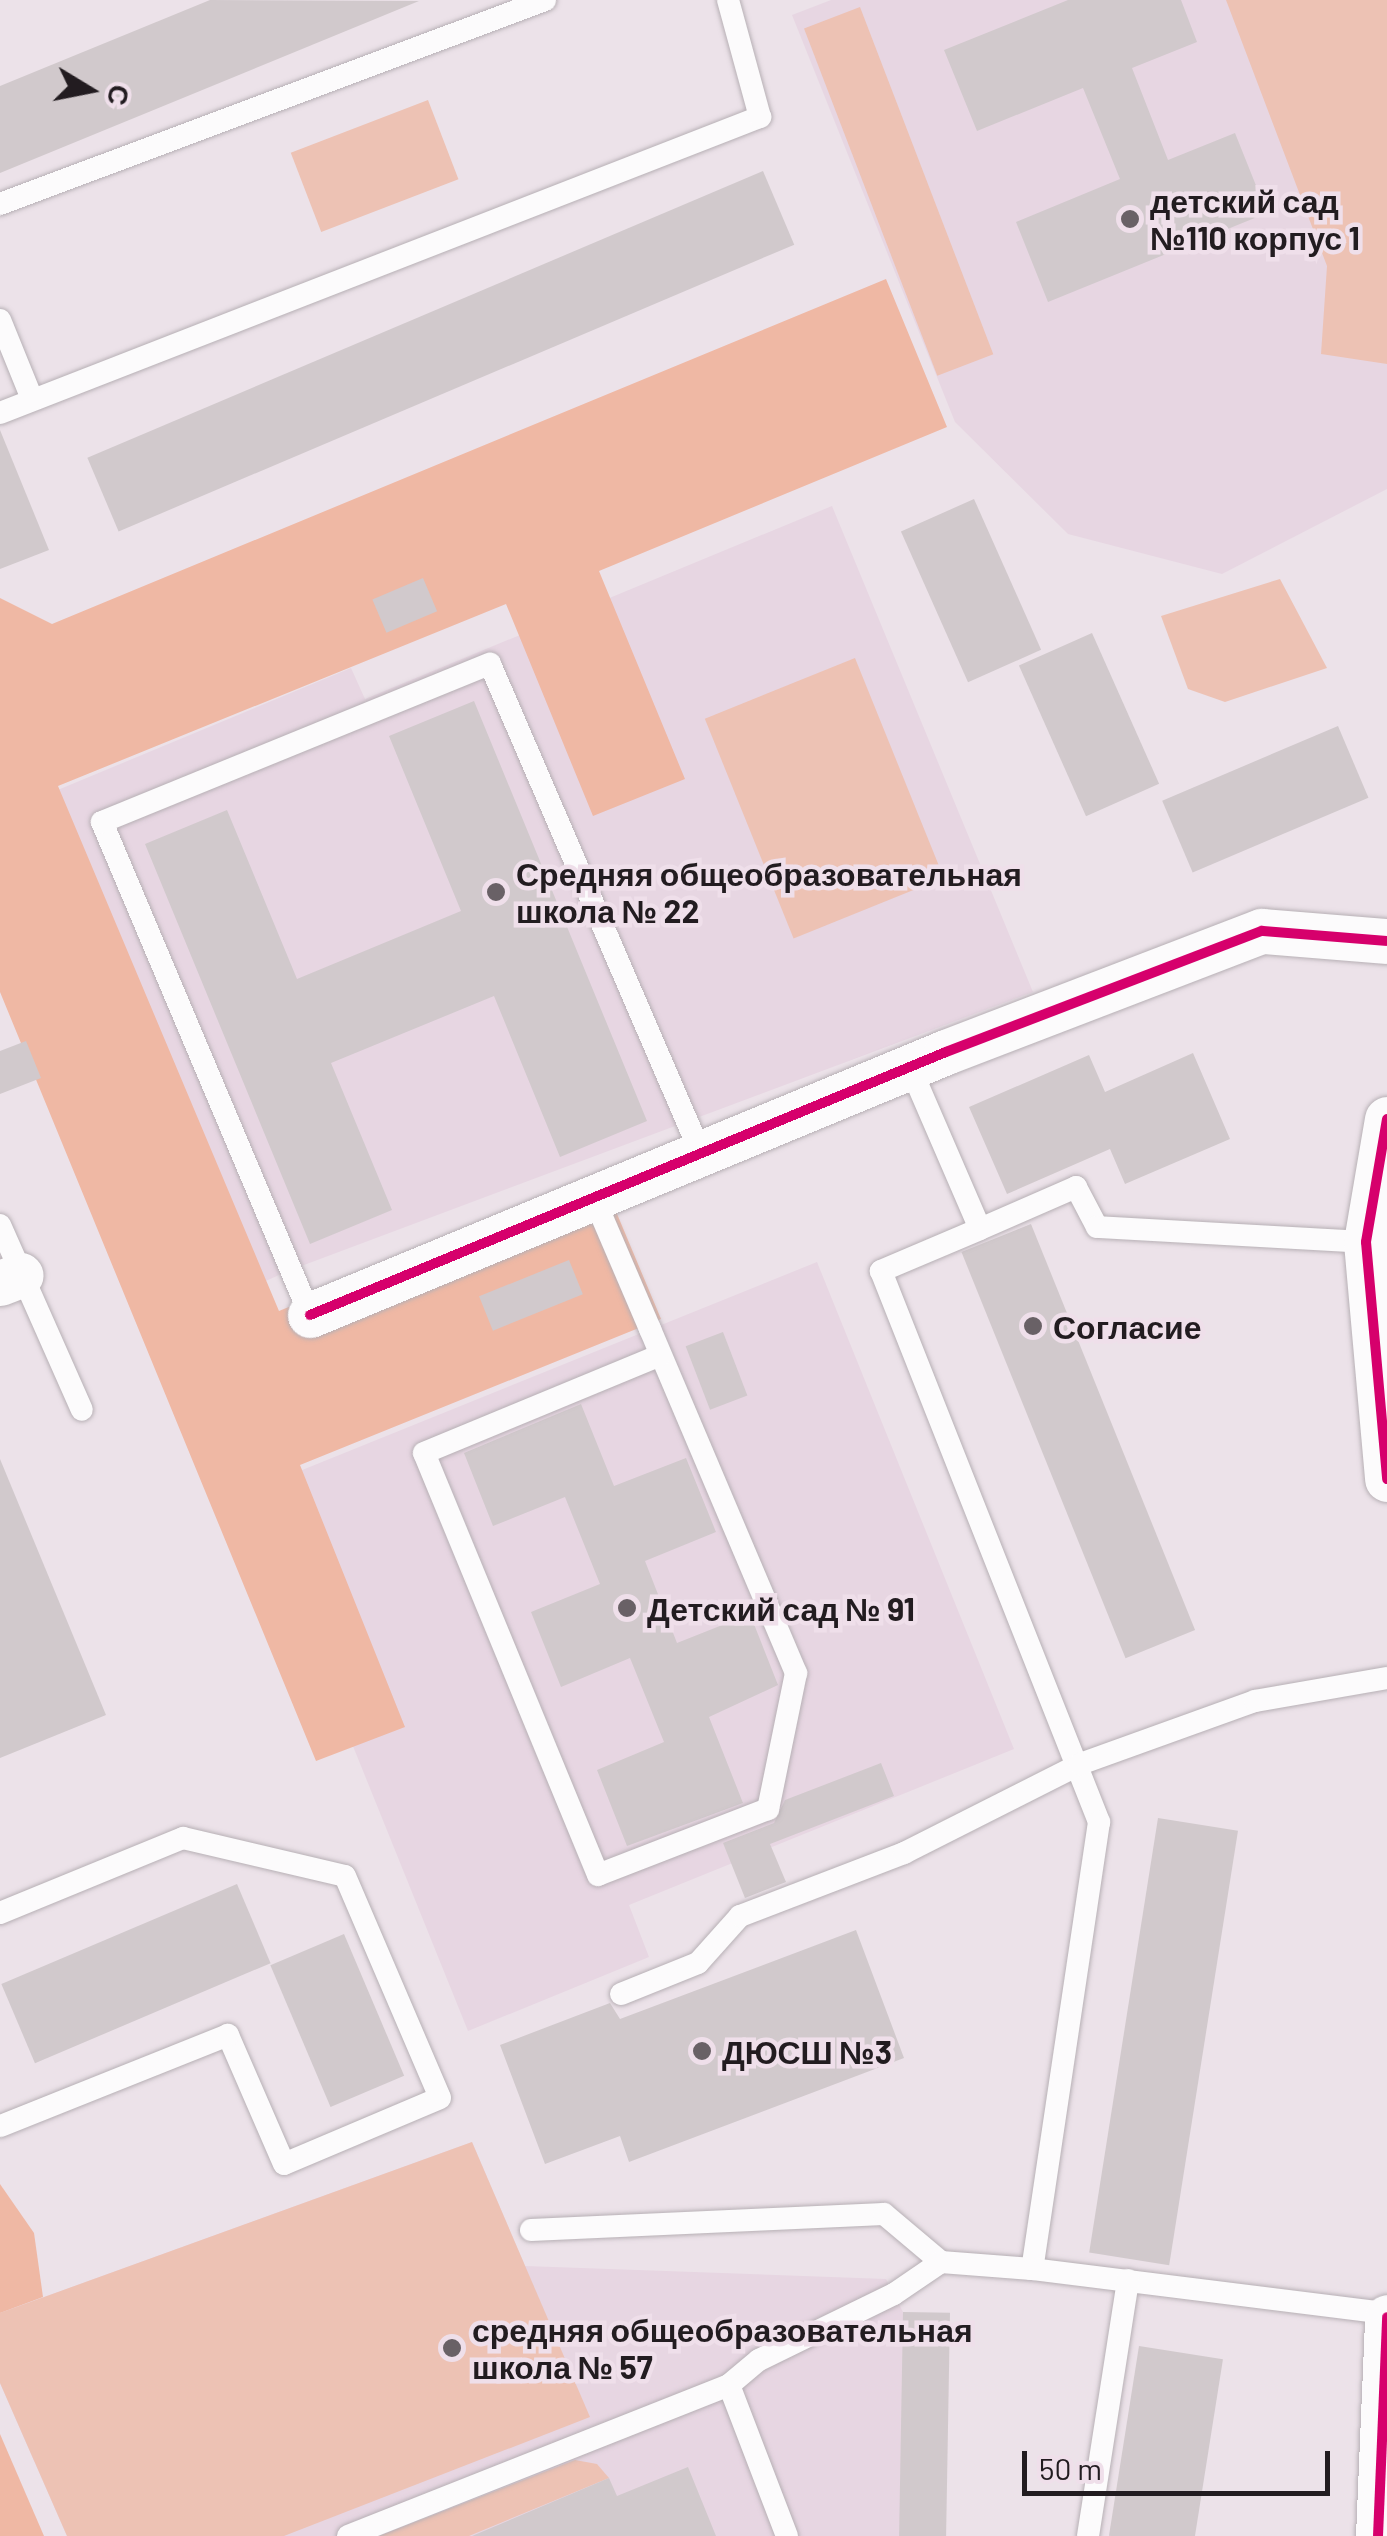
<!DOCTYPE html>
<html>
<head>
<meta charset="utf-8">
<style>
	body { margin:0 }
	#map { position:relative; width:1387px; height:2536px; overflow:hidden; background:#ece2e9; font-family:Barlow,sans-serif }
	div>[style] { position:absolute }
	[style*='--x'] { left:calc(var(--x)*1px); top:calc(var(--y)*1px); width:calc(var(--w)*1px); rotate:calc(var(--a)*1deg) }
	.built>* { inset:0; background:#e7d6e2 }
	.green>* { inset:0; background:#edc2b4; transform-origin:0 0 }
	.forest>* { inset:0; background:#efb8a4 }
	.building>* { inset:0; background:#d1c9cc; transform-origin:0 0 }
	.roads { filter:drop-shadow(0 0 2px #b7b0b5) drop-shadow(0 0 2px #b7b0b5) }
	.lane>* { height:22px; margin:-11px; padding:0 11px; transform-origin:11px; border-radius:11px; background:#fcfbfc }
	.street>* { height:45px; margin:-22.5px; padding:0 22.5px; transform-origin:22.5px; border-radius:22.5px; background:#fcfbfc }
	.cycleway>* { height:10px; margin:-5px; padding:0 5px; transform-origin:5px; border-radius:5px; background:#d6006c }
	.dots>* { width:28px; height:28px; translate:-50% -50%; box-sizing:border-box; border:5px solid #efdfea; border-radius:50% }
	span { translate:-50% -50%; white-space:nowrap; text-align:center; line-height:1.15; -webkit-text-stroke:9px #efdfea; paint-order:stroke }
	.poi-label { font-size:32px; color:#221c20; font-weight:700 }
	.left { translate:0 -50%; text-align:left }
	.north { position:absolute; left:40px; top:40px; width:100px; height:100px; -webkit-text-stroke:8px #efdfea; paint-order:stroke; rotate:100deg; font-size:28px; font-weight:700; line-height:40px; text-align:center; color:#221c20 }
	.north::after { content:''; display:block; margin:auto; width:35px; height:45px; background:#221c20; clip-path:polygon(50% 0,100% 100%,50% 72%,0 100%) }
	.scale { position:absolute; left:1022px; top:2451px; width:308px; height:45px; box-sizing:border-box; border:5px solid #221c20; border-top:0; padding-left:12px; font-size:30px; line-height:35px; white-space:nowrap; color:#221c20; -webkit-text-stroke:8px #efdfea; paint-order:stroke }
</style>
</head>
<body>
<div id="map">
	<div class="built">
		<i style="clip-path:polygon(831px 0,1387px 0,1387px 489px,1222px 574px,1068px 534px,955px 422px,792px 15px)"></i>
		<i style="clip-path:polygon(832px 506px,1033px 992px,288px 1271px,150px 1333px,0 814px,351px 668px,365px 699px)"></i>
		<i style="clip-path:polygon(817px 1262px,1014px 1749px,629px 1905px,649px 1957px,468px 2031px,250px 1491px)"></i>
		<i style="clip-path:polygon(472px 2142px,525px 2266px,886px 2279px,903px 2312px,902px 2536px,67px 2536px,0 2383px,0 2313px)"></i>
	</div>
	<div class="green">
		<i style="clip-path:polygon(1226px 0,1387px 0,1387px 364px,1321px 354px,1327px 266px)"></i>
		<i style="left:860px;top:7px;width:372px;height:60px;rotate:69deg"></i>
		<i style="left:428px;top:100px;width:85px;height:147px;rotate:69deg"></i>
		<i style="clip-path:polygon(1280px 579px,1327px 668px,1225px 702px,1188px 689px,1161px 616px)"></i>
		<i style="left:855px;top:658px;width:237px;height:162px;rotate:68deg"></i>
		<i style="clip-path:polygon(472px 2142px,590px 2417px,284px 2536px,67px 2536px,0 2383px,0 2313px)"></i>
		<i style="clip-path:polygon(575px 2460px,597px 2464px,609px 2478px,469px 2536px,379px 2536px)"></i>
	</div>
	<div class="forest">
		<i style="clip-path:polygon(886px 279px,947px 427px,599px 571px,685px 779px,593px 816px,506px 604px,58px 786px,279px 1311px,602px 1178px,661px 1319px,300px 1465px,405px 1727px,316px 1761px,0 992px,0 598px,52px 624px)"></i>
		<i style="clip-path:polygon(0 2184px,34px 2233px,43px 2297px,0 2313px)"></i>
		<i style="clip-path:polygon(0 2434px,44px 2536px,0 2536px)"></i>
	</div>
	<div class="building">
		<i style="clip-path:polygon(210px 0,419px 1px,0 173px,0 86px)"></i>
		<i style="clip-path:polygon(1068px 0,1181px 0,1197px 42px,1132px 68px,1168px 160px,1235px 133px,1267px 213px,1048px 302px,1016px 222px,1120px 179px,1083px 88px,977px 131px,944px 50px)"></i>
		<i style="left:763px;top:171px;width:80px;height:734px;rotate:67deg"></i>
		<i style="clip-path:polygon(0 430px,49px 550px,0 569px)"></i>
		<i style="left:974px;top:499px;width:165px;height:80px;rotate:66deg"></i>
		<i style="left:423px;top:578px;width:36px;height:55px;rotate:67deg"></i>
		<i style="left:1092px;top:633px;width:165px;height:80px;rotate:66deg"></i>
		<i style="clip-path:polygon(474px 701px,647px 1121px,560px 1157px,494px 996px,331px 1063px,392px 1210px,310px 1244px,145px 844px,227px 810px,297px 979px,461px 911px,389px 736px)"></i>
		<i style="left:1338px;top:726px;width:78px;height:191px;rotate:67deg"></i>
		<i style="clip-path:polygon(26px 1041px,41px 1078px,0 1094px,0 1051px)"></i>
		<i style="clip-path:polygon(1193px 1053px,1230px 1139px,1125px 1184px,1110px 1149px,1007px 1194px,969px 1107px,1089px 1055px,1105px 1092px)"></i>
		<i style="left:1031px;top:1224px;width:438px;height:75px;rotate:68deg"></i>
		<i style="left:569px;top:1260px;width:37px;height:97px;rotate:68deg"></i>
		<i style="left:723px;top:1332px;width:68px;height:40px;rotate:69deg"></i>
		<i style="clip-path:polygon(581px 1404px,614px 1486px,686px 1458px,716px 1532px,645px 1561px,677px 1643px,750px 1614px,778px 1685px,709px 1717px,743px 1803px,627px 1846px,597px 1770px,664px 1742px,630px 1658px,561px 1687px,531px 1612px,600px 1584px,565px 1497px,493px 1526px,464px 1453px)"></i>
		<i style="clip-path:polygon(0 1459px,106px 1715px,0 1758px)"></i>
		<i style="clip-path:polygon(881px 1763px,894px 1796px,770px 1844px,786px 1882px,745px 1898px,723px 1843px,774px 1823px,785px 1800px)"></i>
		<i style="left:1158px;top:1818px;width:81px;height:440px;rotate:9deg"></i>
		<i style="left:237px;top:1884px;width:86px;height:256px;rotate:67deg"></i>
		<i style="clip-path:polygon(856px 1930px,904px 2058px,629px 2162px,620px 2136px,545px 2164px,500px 2045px,610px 2003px,620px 2019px)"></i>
		<i style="left:344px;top:1934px;width:154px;height:80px;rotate:67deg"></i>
		<i style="left:903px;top:2312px;width:47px;height:224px;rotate:1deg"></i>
		<i style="left:1139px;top:2346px;width:85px;height:192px;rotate:9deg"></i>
		<i style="clip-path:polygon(688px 2467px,716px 2536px,472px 2536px,609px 2478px,617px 2496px)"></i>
	</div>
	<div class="roads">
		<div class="lane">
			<i style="--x:0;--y:204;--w:582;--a:-20.52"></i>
			<i style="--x:0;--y:320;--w:85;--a:67.9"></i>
			<i style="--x:0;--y:413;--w:816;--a:-21.28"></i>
			<i style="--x:760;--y:117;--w:121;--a:-105.3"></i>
			<i style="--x:910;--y:1067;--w:176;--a:66.6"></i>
			<i style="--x:980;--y:1229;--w:105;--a:-23.6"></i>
			<i style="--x:1076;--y:1187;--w:45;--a:62.3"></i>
			<i style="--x:1097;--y:1227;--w:269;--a:3.2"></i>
			<i style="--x:593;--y:1196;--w:145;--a:66.8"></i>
			<i style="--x:650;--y:1329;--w:374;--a:67"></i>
			<i style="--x:796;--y:1673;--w:139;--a:101.6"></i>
			<i style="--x:768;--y:1809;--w:182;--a:158.8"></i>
			<i style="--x:598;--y:1875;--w:456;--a:-112.4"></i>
			<i style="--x:424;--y:1453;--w:256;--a:-22.5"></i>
			<i style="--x:0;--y:1225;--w:202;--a:66.1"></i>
			<i style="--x:980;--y:1229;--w:108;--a:157"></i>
			<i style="--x:881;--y:1271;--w:593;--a:68.41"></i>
			<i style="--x:1099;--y:1822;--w:452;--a:98.5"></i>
			<i style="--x:1032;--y:2269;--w:358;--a:7.1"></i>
			<i style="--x:310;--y:1315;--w:535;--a:-112.88"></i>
			<i style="--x:102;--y:822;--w:419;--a:-22.2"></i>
			<i style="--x:490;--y:664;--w:536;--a:66.69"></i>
			<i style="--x:0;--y:1913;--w:198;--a:-22.3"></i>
			<i style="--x:183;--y:1838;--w:166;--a:13.2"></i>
			<i style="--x:345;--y:1876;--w:241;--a:66.8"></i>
			<i style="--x:440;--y:2098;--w:169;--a:157.1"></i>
			<i style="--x:284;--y:2164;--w:141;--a:-113.5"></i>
			<i style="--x:228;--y:2035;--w:245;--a:158.2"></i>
			<i style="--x:621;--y:1994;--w:83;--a:-21.9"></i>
			<i style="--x:698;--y:1963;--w:63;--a:-48.2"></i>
			<i style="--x:740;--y:1916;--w:176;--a:-21"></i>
			<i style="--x:904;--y:1853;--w:197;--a:-26.8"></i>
			<i style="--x:1080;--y:1764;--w:186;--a:-19.8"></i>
			<i style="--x:1255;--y:1701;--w:134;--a:-9.9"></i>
			<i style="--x:531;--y:2230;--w:353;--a:-2.6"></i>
			<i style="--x:884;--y:2214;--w:75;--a:40.1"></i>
			<i style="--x:729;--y:2385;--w:162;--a:69"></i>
			<i style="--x:348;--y:2536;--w:410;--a:-21.6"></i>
			<i style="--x:729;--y:2385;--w:39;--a:-40"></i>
			<i style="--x:759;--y:2360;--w:150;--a:-26.1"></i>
			<i style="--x:894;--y:2294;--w:57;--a:-34.2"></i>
			<i style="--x:941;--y:2262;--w:91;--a:4.4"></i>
			<i style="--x:1088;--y:2536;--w:259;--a:-81.1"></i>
		</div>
		<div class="street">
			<i style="--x:1387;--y:1119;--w:125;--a:99.7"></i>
			<i style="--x:1366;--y:1242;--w:238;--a:84.9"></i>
			<i style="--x:0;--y:1283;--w:22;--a:-21"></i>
			<i style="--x:310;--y:1315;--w:688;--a:-22.47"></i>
			<i style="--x:946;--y:1052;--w:338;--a:-21"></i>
			<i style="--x:1262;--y:931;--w:125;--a:4.6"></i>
			<i style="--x:1378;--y:2536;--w:219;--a:-87.6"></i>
		</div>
	</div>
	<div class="cycleway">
		<i style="--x:1387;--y:1119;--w:125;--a:99.7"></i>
		<i style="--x:1366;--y:1242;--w:238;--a:84.9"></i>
		<i style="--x:310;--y:1315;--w:688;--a:-22.47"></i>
		<i style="--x:946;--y:1052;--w:338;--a:-21"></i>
		<i style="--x:1262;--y:931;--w:125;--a:4.6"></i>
		<i style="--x:1378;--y:2536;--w:219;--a:-87.6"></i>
	</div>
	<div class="dots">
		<i style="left:1130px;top:219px;background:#696166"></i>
		<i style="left:496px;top:892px;background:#696166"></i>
		<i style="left:1033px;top:1326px;background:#696166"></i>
		<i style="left:627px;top:1608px;background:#696166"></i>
		<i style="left:702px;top:2051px;background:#696166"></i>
		<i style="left:452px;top:2348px;background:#696166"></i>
	</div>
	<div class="poi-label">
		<span class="left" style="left:1150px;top:219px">детский сад<br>№110 корпус 1</span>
		<span class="left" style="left:516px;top:892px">Средняя общеобразовательная<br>школа № 22</span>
		<span class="left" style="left:1053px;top:1326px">Согласие</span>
		<span class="left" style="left:647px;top:1608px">Детский сад № 91</span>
		<span class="left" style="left:722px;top:2051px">ДЮСШ №3</span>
		<span class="left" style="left:472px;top:2348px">средняя общеобразовательная<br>школа № 57</span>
	</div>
	<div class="north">С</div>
	<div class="scale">50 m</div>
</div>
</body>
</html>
